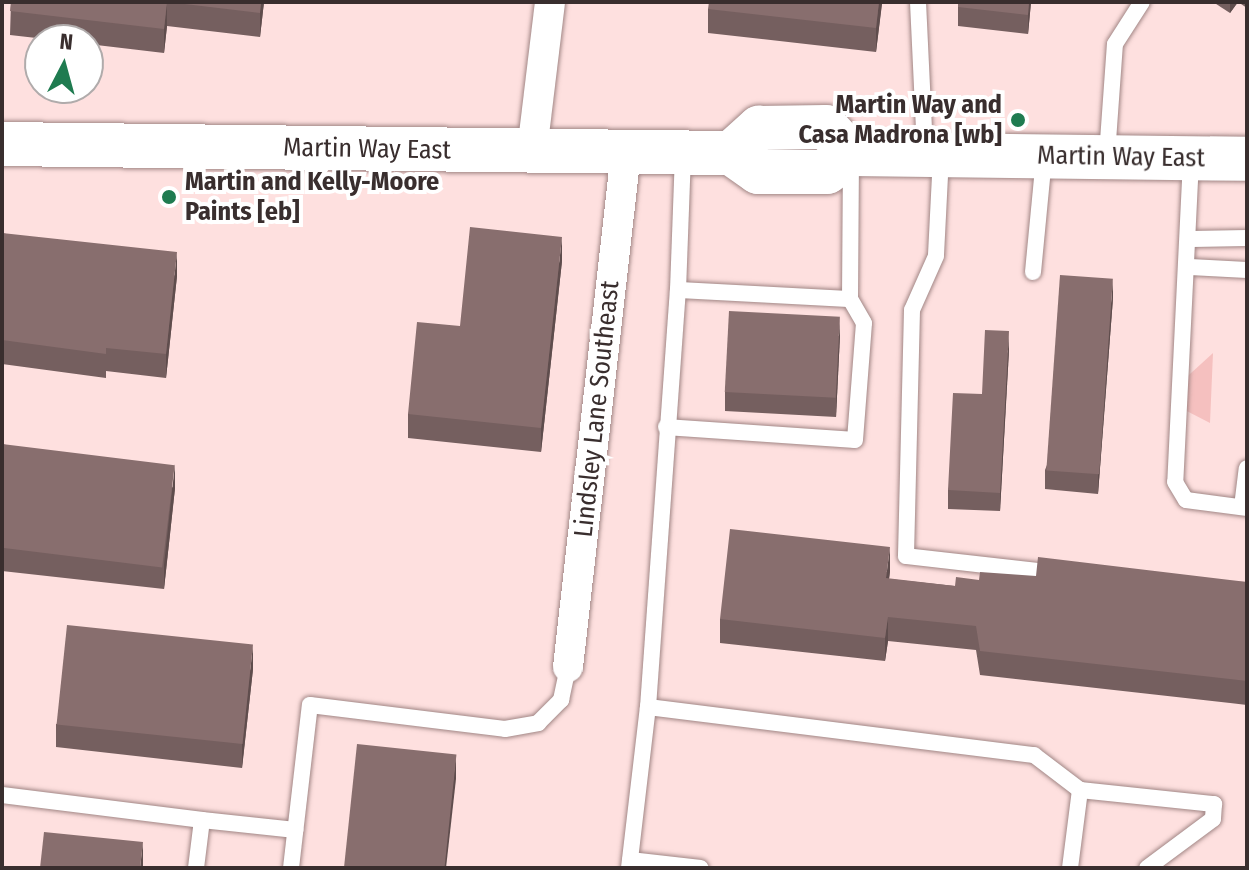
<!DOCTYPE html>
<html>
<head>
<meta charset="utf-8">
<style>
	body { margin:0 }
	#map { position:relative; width:1249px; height:870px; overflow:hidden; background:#fee0df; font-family:"Fira Sans Condensed",sans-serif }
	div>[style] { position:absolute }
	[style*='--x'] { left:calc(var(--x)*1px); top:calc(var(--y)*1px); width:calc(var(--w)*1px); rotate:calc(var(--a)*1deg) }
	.green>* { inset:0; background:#f5c0bf }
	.roads { filter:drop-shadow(0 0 2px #a18685) drop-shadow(0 0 2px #a18685) }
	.service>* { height:16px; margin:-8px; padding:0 8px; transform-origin:8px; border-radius:8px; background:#fff }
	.minor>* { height:30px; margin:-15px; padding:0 15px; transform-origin:15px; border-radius:15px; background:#fff }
	.primary>* { height:44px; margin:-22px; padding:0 22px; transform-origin:22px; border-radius:22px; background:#fff }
	.wall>* { inset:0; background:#755f5f }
	.shaded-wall>* { inset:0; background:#5f4d4d }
	.building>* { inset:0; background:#886e6e; transform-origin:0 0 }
	.dots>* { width:22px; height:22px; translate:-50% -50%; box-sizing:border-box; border:4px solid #fff; border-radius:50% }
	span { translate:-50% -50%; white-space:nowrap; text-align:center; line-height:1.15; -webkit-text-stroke:8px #fff; paint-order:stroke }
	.poi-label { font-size:26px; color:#392e2e; font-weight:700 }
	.right { translate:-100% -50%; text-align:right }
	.left { translate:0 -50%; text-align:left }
	.street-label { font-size:26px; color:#392e2e }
	.frame { position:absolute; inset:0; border:4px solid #392e2e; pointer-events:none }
	.north { position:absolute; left:24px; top:24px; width:80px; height:80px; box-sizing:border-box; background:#fff; border:2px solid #b0abab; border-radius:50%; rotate:6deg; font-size:22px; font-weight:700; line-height:32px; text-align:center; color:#392e2e }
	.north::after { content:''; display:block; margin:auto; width:28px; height:36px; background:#1f7b50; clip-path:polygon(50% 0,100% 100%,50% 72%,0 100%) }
</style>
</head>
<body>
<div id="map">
	<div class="green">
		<i style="clip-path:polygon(1213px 353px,1210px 423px,1177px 406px,1179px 384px)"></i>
	</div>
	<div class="roads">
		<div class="service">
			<i style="--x:918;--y:2;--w:151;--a:87.3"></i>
			<i style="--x:683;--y:154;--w:136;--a:92.1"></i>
			<i style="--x:678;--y:290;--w:172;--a:3"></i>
			<i style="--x:1107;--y:155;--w:111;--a:-85.9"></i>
			<i style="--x:1115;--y:44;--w:50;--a:-57.3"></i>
			<i style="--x:941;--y:156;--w:100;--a:92.9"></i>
			<i style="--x:936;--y:256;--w:59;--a:114"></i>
			<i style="--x:912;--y:310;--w:246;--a:91.4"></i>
			<i style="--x:906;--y:556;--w:151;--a:6.5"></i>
			<i style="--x:1191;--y:160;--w:322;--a:92.8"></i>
			<i style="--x:1175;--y:482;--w:21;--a:59"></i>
			<i style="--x:1186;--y:500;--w:62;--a:7.5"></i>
			<i style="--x:1192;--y:239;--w:55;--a:-1"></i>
			<i style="--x:1190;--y:267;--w:57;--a:3"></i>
			<i style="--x:1033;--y:272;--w:116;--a:-84.5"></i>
			<i style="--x:666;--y:427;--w:189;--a:3.9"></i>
			<i style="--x:855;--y:440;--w:117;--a:-85.6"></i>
			<i style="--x:864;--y:323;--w:28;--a:-120"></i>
			<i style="--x:850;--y:299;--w:136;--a:-89.6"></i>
			<i style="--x:1242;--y:507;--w:39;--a:-83"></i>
			<i style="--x:648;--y:707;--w:389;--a:7.1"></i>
			<i style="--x:1034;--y:755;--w:58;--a:37.3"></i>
			<i style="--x:1080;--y:790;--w:135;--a:6"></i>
			<i style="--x:1214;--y:804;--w:15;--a:94"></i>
			<i style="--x:1213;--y:819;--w:82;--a:143.4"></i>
			<i style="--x:2;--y:795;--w:202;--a:7.1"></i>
			<i style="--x:630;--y:860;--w:71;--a:6.4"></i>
			<i style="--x:196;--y:868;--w:48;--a:-82.9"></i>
			<i style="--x:202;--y:820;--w:94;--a:6.1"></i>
			<i style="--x:291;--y:868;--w:164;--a:-83.4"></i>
			<i style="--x:310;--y:705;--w:196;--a:7"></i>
			<i style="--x:505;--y:729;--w:34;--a:-10"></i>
			<i style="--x:538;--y:723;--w:33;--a:-45"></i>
			<i style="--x:561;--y:700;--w:34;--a:-78"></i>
			<i style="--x:629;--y:868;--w:162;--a:-83.3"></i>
			<i style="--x:648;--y:707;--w:418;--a:-85.9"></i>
			<i style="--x:1070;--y:868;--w:79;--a:-82.7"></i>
		</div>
		<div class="minor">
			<i style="--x:532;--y:151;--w:150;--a:-83.1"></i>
			<i style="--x:568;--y:667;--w:518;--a:-83.57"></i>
		</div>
		<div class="primary">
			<i style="--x:2;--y:144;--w:729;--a:0.71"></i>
			<i style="--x:731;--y:153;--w:33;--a:35"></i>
			<i style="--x:758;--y:172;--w:69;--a:0"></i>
			<i style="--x:827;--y:172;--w:30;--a:-37"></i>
			<i style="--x:851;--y:154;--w:396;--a:0.7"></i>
			<i style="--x:731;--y:153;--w:38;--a:-42"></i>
			<i style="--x:759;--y:128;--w:67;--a:-0.9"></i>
			<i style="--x:826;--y:127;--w:37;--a:47"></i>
		</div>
	</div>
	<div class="wall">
		<i style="clip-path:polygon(11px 2px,264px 2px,260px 37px,167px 26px,164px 53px,88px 44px,88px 40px,54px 40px,10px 35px)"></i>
		<i style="clip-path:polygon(882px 2px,876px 52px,708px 33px,708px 9px)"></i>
		<i style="clip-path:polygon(958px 2px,1031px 2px,1028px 34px,958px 26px)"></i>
		<i style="clip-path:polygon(1213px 2px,1238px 2px,1230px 13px)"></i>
		<i style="clip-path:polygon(1238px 2px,1247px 2px,1247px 8px)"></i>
		<i style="clip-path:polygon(2px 233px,177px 276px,166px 378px,106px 371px,106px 378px,2px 364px)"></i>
		<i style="clip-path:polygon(562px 261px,541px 452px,408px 438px,408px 414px,460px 326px)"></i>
		<i style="clip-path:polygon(1113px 298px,1098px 494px,1045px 489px,1045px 470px)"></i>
		<i style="clip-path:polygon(840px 335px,836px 417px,725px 411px,725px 392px)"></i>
		<i style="clip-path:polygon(1009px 350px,1000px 511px,948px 509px,948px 490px,982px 394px)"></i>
		<i style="clip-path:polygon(2px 444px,175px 488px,164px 589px,2px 571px)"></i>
		<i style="clip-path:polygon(890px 571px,889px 579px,955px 586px,979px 580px,1036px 576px,1247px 582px,1247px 705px,980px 675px,976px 650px,888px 641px,885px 661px,720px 643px,720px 619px)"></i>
		<i style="clip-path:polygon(253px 669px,242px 768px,56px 747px,56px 724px)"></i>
	</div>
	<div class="shaded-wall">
		<i style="clip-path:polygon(167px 2px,167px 26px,164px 53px,164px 29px)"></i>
		<i style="clip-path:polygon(261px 2px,264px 2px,260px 37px,260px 13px)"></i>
		<i style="clip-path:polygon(879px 2px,882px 2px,882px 4px,876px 52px,876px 28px)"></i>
		<i style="clip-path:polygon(1029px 2px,1031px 2px,1028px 34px,1028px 15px)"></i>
		<i style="clip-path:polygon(1230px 2px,1238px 2px,1230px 13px)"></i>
		<i style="clip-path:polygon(562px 237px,562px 261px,541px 452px,541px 428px)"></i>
		<i style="clip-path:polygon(177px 252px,177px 276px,166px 378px,166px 354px)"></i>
		<i style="clip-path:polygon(1113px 279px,1113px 298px,1098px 494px,1098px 475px)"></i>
		<i style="clip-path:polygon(840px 316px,840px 335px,836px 417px,836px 398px)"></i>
		<i style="clip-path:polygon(1009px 331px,1009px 350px,1000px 511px,1000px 493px)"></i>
		<i style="clip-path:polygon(175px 464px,175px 488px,164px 589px,164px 565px)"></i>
		<i style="clip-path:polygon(890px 547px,890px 571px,886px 602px,886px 578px)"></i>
		<i style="clip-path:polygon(888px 617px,888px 641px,885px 661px,885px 638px)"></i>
		<i style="clip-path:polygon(253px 645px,253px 669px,242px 768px,242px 744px)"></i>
		<i style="clip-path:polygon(456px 755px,456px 779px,446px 868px,443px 868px)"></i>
		<i style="clip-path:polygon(143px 842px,143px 868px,140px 868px)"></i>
	</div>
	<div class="building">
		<i style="clip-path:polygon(11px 2px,167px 2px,164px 29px,10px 11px)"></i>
		<i style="clip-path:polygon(168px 2px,261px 2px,260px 13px)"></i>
		<i style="clip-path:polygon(709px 2px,879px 2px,876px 28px,708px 9px)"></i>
		<i style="clip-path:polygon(958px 2px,1029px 2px,1028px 15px,958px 7px)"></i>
		<i style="clip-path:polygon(470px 227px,562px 237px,541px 428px,408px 414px,417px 322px,460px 326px)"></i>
		<i style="clip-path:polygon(2px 233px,177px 252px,166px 354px,106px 348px,106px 354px,2px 340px)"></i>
		<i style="left:1060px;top:275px;width:53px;height:196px;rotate:4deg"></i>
		<i style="left:729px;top:311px;width:111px;height:81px;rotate:3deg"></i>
		<i style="clip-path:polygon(985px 330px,1009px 331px,1000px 493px,948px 490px,953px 393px,982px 394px)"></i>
		<i style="left:2px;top:444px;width:174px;height:103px;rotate:7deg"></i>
		<i style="clip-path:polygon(730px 529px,890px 547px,886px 578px,955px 586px,956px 577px,979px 580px,980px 572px,1036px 576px,1038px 557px,1247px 582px,1247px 681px,980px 651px,976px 626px,888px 617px,885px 638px,720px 619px)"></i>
		<i style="left:67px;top:625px;width:187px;height:100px;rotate:6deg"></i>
		<i style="left:357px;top:744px;width:100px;height:125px;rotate:6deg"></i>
		<i style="clip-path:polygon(44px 832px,143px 842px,140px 868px,40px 868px)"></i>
	</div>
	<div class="dots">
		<i style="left:1018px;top:120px;background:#1f7b50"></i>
		<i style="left:169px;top:197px;background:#1f7b50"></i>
	</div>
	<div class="poi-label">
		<span class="right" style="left:1002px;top:120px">Martin Way and<br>Casa Madrona [wb]</span>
		<span class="left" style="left:185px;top:197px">Martin and Kelly-Moore<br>Paints [eb]</span>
	</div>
	<div class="street-label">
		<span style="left:367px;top:149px;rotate:1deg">Martin Way East</span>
		<span style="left:1121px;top:157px;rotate:1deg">Martin Way East</span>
		<span style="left:597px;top:409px;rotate:-84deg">Lindsley Lane Southeast</span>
	</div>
	<div class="frame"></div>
	<div class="north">N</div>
</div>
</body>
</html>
